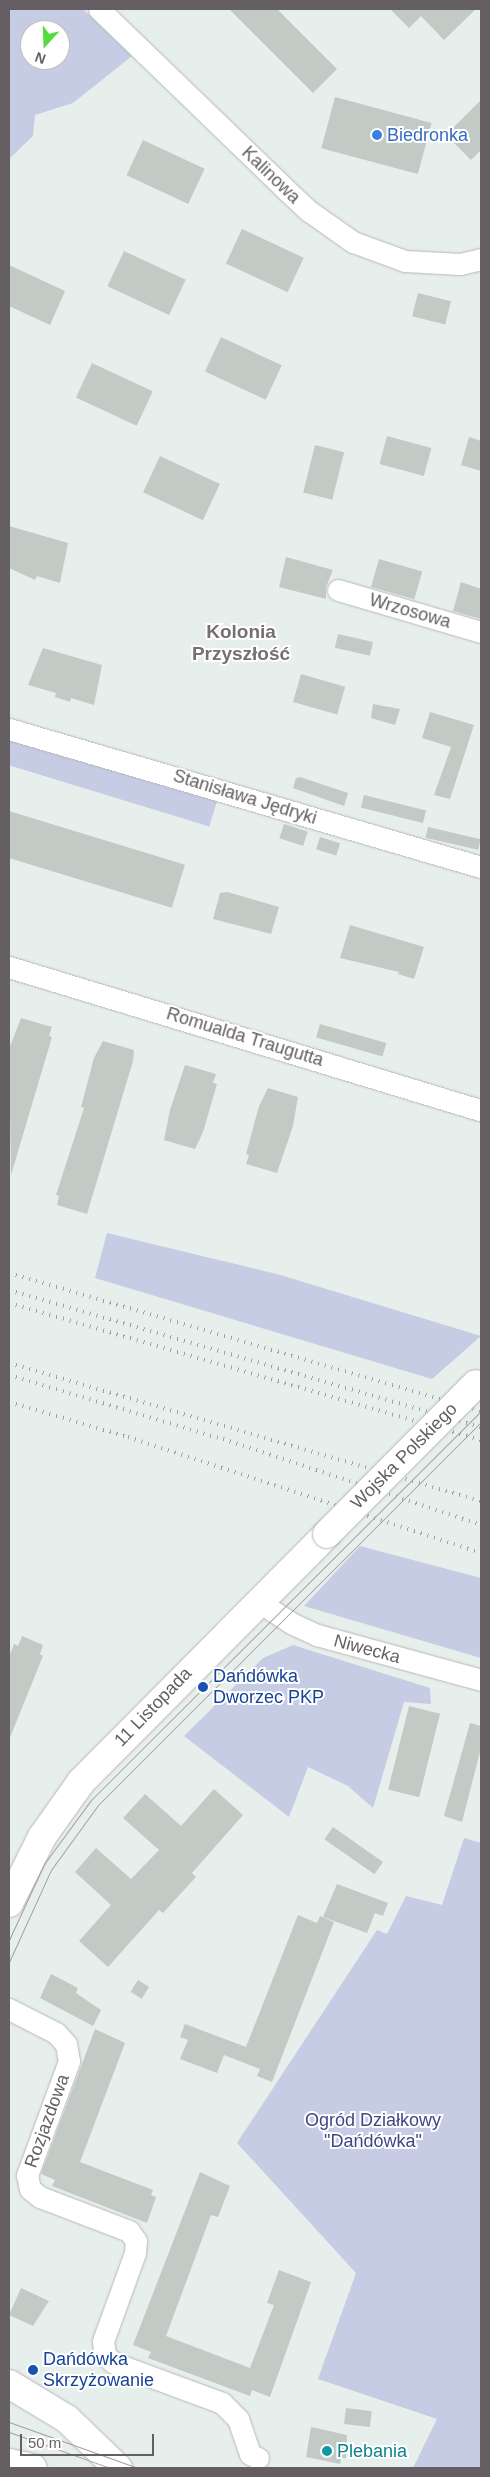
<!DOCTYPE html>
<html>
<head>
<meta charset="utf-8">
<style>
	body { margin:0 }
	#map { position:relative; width:490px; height:2477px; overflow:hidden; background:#e6efeb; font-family:Helvetica,sans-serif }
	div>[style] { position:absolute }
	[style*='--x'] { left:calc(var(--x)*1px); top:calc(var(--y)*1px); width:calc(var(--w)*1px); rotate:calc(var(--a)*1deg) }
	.green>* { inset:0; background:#c5cce4; transform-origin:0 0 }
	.building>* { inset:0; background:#c3cac6; transform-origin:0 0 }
	.roads { filter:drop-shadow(0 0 1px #bcb6b9) drop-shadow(0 0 1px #bcb6b9) }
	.minor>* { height:21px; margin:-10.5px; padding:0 10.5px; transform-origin:10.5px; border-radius:10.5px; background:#fff }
	.secondary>* { height:28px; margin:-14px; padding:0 14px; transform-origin:14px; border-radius:14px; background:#fff }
	.tram>* { height:1px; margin:-0.5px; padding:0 0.5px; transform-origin:0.5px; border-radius:0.5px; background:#a29fa1 }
	.rail>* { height:4px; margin-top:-2px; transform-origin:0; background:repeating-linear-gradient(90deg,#a29fa1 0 1px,transparent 0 7px) }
	.bridges { filter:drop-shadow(0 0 1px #bab3b7) drop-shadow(0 0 1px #bab3b7) }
	.secondary-bridge>* { height:28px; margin:-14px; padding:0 14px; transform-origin:14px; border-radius:14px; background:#fff }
	.dots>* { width:14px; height:14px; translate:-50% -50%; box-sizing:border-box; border:2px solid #fff; border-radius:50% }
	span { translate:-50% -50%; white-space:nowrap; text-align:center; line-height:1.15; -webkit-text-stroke:4px #fff; paint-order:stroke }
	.shop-label { font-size:18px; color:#366cbe }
	.left { translate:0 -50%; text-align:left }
	.street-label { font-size:18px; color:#655e63 }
	.transit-label { font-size:18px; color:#164399 }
	.park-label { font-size:18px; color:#3d4985 }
	.culture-label { font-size:18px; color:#0d838f }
	.neighbourhood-label { font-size:19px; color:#776f75; font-weight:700 }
	.frame { position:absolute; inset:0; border:10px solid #655e63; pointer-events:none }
	.north { position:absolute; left:20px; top:20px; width:50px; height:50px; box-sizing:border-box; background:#fff; border:1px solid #c1bfc1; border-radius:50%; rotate:200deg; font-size:14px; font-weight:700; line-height:20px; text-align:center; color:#655e63 }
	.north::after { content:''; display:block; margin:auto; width:18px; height:22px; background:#54db40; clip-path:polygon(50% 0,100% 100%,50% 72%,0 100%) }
	.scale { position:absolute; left:20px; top:2434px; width:134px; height:22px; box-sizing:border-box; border:2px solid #655e63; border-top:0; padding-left:6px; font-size:15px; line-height:18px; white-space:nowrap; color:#655e63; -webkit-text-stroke:4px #fff; paint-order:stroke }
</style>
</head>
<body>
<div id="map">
	<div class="green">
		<i style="clip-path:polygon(evenodd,9px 9px,83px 9px,132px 56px,73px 103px,35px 115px,33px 136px,9px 159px,9px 9px,30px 30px,60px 30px,60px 60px,30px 60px,30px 30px)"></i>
		<i style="left:9px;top:736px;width:218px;height:28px;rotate:17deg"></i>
		<i style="clip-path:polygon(107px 1233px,277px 1274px,481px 1336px,432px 1379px,95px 1278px)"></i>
		<i style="clip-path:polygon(360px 1546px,481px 1578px,481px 1658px,304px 1606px)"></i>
		<i style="clip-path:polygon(293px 1645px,430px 1688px,431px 1704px,404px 1702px,373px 1808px,348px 1786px,308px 1767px,289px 1817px,184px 1736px,263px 1658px)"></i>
		<i style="clip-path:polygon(464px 1838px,481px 1843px,481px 2468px,413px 2468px,437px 2419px,318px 2379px,356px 2273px,237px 2143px,377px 1930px,387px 1934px,406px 1896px,442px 1905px)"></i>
	</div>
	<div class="building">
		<i style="clip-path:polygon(229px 9px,277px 9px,337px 69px,313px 93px)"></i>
		<i style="clip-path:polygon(390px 9px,476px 9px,444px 40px,421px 16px,409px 28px)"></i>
		<i style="left:335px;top:97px;width:100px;height:53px;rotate:15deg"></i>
		<i style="clip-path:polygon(481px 100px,481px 150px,471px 160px,446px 135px)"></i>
		<i style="left:143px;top:140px;width:68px;height:39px;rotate:25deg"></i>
		<i style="left:242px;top:229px;width:68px;height:38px;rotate:25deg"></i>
		<i style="left:124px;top:251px;width:68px;height:39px;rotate:25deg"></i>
		<i style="clip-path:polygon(9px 265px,65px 291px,50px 325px,9px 306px)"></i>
		<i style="left:418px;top:293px;width:34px;height:24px;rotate:14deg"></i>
		<i style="left:221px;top:337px;width:67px;height:38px;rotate:25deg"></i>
		<i style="left:92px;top:363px;width:67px;height:38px;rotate:25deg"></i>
		<i style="left:387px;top:436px;width:46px;height:29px;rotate:15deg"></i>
		<i style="clip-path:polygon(469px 437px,481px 441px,481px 471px,461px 465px)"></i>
		<i style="left:315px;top:445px;width:30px;height:49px;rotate:14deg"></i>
		<i style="left:160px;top:456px;width:66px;height:40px;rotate:25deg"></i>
		<i style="clip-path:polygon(9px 526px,68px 543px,60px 583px,37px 576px,35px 580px,9px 568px)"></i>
		<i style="clip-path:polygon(286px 557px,333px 570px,326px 587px,326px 599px,279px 587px)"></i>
		<i style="left:379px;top:559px;width:45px;height:29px;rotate:16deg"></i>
		<i style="clip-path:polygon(461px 582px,481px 589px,481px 619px,453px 611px)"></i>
		<i style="left:338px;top:634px;width:36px;height:14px;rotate:13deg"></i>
		<i style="clip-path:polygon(43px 648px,102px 665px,94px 705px,71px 698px,70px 702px,55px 697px,56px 693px,28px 685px)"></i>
		<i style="left:301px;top:674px;width:46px;height:29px;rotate:16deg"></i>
		<i style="clip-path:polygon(373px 704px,400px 709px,395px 725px,371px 718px)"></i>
		<i style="clip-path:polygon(430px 712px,474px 725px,450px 799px,434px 795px,451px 747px,422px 738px)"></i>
		<i style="clip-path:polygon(300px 777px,348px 793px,344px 806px,293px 788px,296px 778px)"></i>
		<i style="left:364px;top:795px;width:64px;height:13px;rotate:14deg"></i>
		<i style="left:9px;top:811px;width:184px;height:45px;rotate:17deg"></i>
		<i style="left:284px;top:824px;width:25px;height:15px;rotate:18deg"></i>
		<i style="left:428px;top:827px;width:54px;height:11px;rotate:13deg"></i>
		<i style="left:320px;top:837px;width:21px;height:13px;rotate:17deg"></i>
		<i style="clip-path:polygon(227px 892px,279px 907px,271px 934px,213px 919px,220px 893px)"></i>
		<i style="clip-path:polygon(350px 925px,424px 947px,414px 979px,398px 974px,399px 972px,340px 958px)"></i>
		<i style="clip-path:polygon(21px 1018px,52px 1027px,49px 1036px,52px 1037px,11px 1175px,9px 1049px)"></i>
		<i style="left:320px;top:1024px;width:69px;height:14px;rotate:16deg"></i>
		<i style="clip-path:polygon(103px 1041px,134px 1050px,133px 1061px,87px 1214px,57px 1205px,59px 1196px,56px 1195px,84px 1108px,81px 1107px,94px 1058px)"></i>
		<i style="clip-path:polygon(185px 1065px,216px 1074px,213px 1083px,217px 1084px,203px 1132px,195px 1149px,164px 1140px,170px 1110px)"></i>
		<i style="clip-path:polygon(268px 1088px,298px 1097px,293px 1126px,277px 1173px,246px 1164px,249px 1155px,246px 1154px,259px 1106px)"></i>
		<i style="clip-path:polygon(22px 1636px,43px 1645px,40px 1654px,43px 1656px,9px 1740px,9px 1657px,14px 1644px,18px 1646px)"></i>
		<i style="left:409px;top:1706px;width:32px;height:86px;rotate:14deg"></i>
		<i style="clip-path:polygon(470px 1723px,481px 1726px,481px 1748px,462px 1822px,444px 1816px)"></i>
		<i style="clip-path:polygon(214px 1789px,243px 1815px,192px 1873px,196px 1877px,184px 1890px,163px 1913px,159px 1910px,108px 1967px,79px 1941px,111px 1905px,75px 1872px,96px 1848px,131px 1879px,159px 1850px,123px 1818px,145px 1794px,181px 1826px)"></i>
		<i style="left:333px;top:1827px;width:61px;height:15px;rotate:35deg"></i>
		<i style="clip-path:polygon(337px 1884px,388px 1903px,383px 1916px,375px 1913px,367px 1933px,323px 1917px)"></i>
		<i style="clip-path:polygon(298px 1915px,317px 1923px,320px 1916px,334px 1922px,272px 2082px,257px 2076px,260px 2069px,224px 2055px,217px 2073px,180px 2059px,188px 2040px,180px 2037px,185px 2024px,246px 2047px)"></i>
		<i style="clip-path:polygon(51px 1974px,78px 1988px,76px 1993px,101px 2010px,93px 2026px,40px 1998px)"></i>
		<i style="left:138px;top:1980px;width:13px;height:14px;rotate:32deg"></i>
		<i style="clip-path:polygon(95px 2029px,125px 2043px,80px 2162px,153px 2190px,151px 2195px,156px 2197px,147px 2223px,52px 2186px,55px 2180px,41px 2174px)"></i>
		<i style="clip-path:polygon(200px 2172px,230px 2186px,218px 2217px,211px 2215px,166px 2336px,250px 2368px,274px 2305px,267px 2303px,279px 2270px,311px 2282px,270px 2397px,252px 2390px,250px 2396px,148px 2358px,151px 2352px,133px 2345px)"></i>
		<i style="clip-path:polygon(21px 2288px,49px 2301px,33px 2326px,9px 2315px)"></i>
		<i style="left:346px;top:2408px;width:26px;height:16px;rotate:7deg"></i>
		<i style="clip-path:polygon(311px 2427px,347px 2435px,346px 2458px,341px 2458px,340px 2464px,306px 2457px)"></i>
	</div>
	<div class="roads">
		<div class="minor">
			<i style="--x:99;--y:9;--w:255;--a:44"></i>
			<i style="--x:282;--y:186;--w:37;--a:43"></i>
			<i style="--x:309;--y:211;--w:54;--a:35.2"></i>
			<i style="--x:353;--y:242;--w:55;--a:20.1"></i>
			<i style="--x:405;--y:261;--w:55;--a:3.1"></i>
			<i style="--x:460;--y:264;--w:22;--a:-13"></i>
			<i style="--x:338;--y:590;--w:149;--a:16.4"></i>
			<i style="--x:9;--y:729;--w:492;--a:16.3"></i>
			<i style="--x:9;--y:967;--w:493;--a:16.9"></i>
			<i style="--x:259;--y:1602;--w:38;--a:33"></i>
			<i style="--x:291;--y:1623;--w:29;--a:25"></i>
			<i style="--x:317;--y:1635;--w:170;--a:15.3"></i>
			<i style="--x:9;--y:2009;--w:53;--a:27.1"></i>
			<i style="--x:56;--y:2033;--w:15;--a:48"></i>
			<i style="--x:66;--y:2044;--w:17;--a:80"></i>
			<i style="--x:69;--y:2061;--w:121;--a:110.2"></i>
			<i style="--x:27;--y:2175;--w:14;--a:78"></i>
			<i style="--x:30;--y:2189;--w:13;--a:39"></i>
			<i style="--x:40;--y:2197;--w:95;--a:20.9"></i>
			<i style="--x:129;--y:2231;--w:12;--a:55"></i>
			<i style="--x:136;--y:2241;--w:12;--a:95"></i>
			<i style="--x:135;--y:2253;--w:94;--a:110"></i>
			<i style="--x:103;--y:2341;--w:14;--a:82"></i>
			<i style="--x:105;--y:2355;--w:12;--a:42"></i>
			<i style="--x:114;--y:2363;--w:115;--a:20.3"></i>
			<i style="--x:222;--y:2403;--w:23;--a:45"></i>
			<i style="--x:238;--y:2419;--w:37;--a:71"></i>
			<i style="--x:250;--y:2454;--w:9;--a:27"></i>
		</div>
		<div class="secondary">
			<i style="--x:9;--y:1903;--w:74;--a:-63.4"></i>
			<i style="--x:42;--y:1837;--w:67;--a:-54.7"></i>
			<i style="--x:81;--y:1782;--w:349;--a:-45.2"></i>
			<i style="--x:9;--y:2384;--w:68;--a:31.1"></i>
			<i style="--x:67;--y:2419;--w:71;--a:43.9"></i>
			<i style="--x:9;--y:2463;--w:24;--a:12"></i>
		</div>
	</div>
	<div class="tram">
		<i style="--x:9;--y:1940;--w:84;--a:-65.3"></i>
		<i style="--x:44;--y:1864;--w:79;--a:-53.7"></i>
		<i style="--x:91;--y:1800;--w:551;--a:-44.93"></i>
		<i style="--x:9;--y:1962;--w:101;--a:-65.5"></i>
		<i style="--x:51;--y:1870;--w:80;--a:-54.1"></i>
		<i style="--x:98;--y:1805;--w:542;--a:-45"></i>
		<i style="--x:9;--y:2422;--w:137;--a:19.6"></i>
		<i style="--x:9;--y:2432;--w:107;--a:19.6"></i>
	</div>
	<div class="rail">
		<i style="--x:9;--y:1273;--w:492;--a:16.3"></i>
		<i style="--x:9;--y:1290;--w:491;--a:16.2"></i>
		<i style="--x:9;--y:1303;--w:491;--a:16.2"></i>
		<i style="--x:9;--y:1363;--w:492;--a:16.3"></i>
		<i style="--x:9;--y:1375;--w:223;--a:16.7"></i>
		<i style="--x:223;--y:1439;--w:272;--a:18.4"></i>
		<i style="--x:9;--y:1402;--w:124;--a:16.4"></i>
		<i style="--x:128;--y:1437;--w:372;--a:18.2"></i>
	</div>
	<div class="bridges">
		<div class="secondary-bridge">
			<i style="--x:327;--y:1534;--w:211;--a:-45.2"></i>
		</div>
	</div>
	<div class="dots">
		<i style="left:377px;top:135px;background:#3f7fe0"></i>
		<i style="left:203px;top:1687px;background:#1a4fb4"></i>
		<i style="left:33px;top:2370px;background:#1a4fb4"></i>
		<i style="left:327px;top:2451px;background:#0f9aa8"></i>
	</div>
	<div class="shop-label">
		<span class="left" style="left:387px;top:135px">Biedronka</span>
	</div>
	<div class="street-label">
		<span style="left:271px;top:175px;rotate:44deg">Kalinowa</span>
		<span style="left:410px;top:611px;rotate:16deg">Wrzosowa</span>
		<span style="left:245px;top:797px;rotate:17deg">Stanisława Jędryki</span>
		<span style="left:245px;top:1037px;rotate:17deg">Romualda Traugutta</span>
		<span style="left:404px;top:1456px;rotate:-45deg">Wojska Polskiego</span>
		<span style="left:367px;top:1649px;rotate:15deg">Niwecka</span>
		<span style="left:153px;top:1707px;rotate:-46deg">11 Listopada</span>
		<span style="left:47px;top:2121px;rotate:-70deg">Rozjazdowa</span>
	</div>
	<div class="transit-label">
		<span class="left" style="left:213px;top:1687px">Dańdówka<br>Dworzec PKP</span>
		<span class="left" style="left:43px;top:2370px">Dańdówka<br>Skrzyżowanie</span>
	</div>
	<div class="park-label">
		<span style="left:373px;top:2131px">Ogród Działkowy<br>"Dańdówka"</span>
	</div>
	<div class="culture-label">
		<span class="left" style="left:337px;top:2451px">Plebania</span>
	</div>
	<div class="neighbourhood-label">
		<span style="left:241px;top:643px">Kolonia<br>Przyszłość</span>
	</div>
	<div class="frame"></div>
	<div class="north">N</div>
	<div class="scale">50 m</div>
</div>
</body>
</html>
